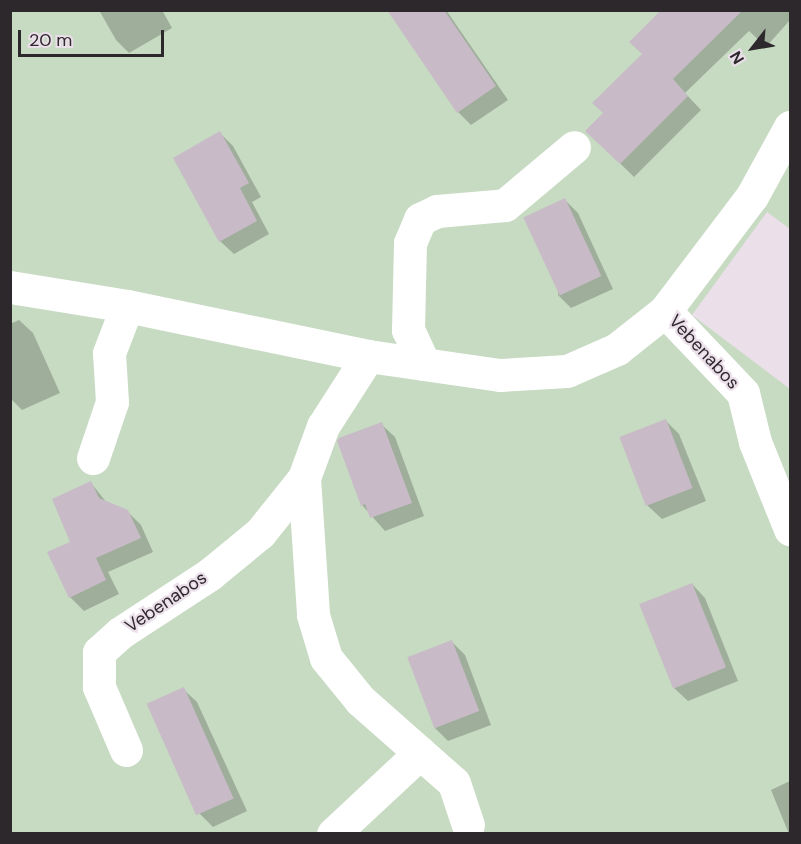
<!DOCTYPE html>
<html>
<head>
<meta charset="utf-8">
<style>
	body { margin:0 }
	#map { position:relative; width:801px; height:844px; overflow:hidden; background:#ebdfea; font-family:"DM Sans",sans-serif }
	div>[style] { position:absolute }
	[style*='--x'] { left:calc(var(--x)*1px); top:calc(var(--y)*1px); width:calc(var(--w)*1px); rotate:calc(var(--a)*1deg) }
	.green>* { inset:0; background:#c7dac2 }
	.shadow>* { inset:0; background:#0003 }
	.building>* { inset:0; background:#c8bbc7; transform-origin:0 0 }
	.minor>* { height:33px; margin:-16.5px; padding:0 16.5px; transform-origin:16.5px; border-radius:16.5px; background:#fff }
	span { translate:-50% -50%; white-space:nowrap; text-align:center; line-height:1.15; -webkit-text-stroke:4.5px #ebdfea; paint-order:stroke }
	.street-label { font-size:18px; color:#2d282c }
	.frame { position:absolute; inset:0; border:12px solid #2d282c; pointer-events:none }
	.north { position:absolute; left:723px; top:18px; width:60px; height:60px; -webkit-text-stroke:4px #ebdfea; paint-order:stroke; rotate:239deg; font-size:16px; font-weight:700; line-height:24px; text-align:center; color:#2d282c }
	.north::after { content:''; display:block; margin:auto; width:21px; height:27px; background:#2d282c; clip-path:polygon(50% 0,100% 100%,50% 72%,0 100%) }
	.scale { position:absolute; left:18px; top:30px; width:146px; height:27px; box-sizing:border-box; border:3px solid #2d282c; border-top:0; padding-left:8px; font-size:18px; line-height:21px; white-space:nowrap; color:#2d282c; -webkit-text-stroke:4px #ebdfea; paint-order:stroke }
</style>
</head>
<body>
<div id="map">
	<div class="green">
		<i style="clip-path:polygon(10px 11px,790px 11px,790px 229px,767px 212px,692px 315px,790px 389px,790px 833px,11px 833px)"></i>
	</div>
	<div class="shadow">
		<i style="clip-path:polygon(99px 10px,162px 10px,172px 28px,129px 53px,116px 40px)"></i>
		<i style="clip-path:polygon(415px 10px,446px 10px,508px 100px,471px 125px,458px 112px)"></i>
		<i style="clip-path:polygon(663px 10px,790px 10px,790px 20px,766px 47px,749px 31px,685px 93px,701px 110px,634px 177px,587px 131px,604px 113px,644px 54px)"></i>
		<i style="clip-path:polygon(220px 133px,233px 146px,261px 197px,252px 202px,269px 234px,234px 254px,220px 241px)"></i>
		<i style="clip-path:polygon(565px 200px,578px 213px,613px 289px,571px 308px,558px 295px)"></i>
		<i style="clip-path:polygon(19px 320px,33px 333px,60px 393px,22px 410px,10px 398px,10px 324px)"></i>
		<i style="clip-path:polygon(666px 421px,679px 434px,706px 501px,662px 519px,648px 506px,622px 438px)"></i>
		<i style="clip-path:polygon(381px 424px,395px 437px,424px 516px,385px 531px,362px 505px)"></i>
		<i style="clip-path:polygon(91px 483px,107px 503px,127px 511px,141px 525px,153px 552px,108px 572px,119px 594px,84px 611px,70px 597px,72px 542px)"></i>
		<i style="clip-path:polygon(692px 584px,705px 598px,738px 681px,688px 701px,674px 688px)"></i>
		<i style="clip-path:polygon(451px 641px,465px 655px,491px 725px,448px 741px,435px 728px)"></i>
		<i style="clip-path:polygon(183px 689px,197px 702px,247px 811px,213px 827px,199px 813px,149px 705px)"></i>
		<i style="clip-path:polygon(790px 781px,790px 834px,789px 834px,771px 790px)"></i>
	</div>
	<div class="building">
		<i style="clip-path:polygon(387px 10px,444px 10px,496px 86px,457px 113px)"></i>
		<i style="clip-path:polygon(661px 10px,743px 10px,673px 79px,688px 96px,620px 164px,585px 131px,603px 113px,592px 103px,642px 54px,629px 42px)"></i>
		<i style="clip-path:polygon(220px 131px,249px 183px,240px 188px,257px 221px,219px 242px,173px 158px)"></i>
		<i style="left:565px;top:198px;width:86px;height:46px;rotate:65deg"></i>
		<i style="left:666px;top:419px;width:74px;height:50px;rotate:69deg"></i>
		<i style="clip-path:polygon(382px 422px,412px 503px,370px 518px,365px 504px,361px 506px,337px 441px,339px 438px)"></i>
		<i style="clip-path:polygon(91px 481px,99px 498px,128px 510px,141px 538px,96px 558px,106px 580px,69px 598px,47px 552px,70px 542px,52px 499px)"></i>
		<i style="left:692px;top:583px;width:91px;height:57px;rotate:68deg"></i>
		<i style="left:452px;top:640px;width:76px;height:48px;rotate:69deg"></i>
		<i style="left:184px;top:687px;width:122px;height:41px;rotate:66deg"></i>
	</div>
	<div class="minor">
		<i style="--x:10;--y:287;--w:119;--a:9.2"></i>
		<i style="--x:127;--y:306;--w:246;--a:11.7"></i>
		<i style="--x:368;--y:356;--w:133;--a:8.2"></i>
		<i style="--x:500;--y:375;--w:67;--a:-3.4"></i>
		<i style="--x:567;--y:371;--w:55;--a:-23.7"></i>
		<i style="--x:617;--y:349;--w:61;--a:-38.4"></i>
		<i style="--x:665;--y:311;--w:144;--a:-52.9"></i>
		<i style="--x:752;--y:196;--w:79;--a:-61.2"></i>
		<i style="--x:665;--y:311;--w:113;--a:46.4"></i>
		<i style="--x:743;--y:393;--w:50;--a:76.2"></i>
		<i style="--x:755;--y:442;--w:94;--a:68.1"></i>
		<i style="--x:368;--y:356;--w:83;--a:122.7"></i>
		<i style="--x:323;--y:426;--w:55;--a:110.1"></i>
		<i style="--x:304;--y:478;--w:137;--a:86.2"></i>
		<i style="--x:313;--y:615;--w:45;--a:73.2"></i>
		<i style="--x:326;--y:658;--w:54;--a:51"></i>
		<i style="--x:360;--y:700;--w:125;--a:41.4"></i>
		<i style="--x:454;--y:783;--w:44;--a:71.6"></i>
		<i style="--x:424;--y:364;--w:38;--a:-115"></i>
		<i style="--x:408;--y:330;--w:87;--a:-88.7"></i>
		<i style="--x:410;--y:243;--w:26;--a:-67"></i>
		<i style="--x:420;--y:219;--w:19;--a:-25"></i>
		<i style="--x:437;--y:211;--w:68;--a:-5"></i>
		<i style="--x:505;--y:205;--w:90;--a:-40"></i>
		<i style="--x:93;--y:458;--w:59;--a:-71.3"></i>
		<i style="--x:112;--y:402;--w:49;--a:-93.5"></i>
		<i style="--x:109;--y:353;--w:50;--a:-69"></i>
		<i style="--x:126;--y:750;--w:69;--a:-113.2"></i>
		<i style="--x:99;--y:687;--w:35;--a:-90"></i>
		<i style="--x:99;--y:652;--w:28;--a:-42"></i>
		<i style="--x:120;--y:633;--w:108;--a:-33.2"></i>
		<i style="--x:210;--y:574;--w:65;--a:-39.4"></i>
		<i style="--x:260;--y:533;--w:70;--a:-51.3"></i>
		<i style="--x:333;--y:834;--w:119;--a:-43"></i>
	</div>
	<div class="street-label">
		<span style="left:704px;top:352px;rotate:47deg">Vebenabos</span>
		<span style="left:166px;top:602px;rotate:-34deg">Vebenabos</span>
	</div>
	<div class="frame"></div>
	<div class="north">N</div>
	<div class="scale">20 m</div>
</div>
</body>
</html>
